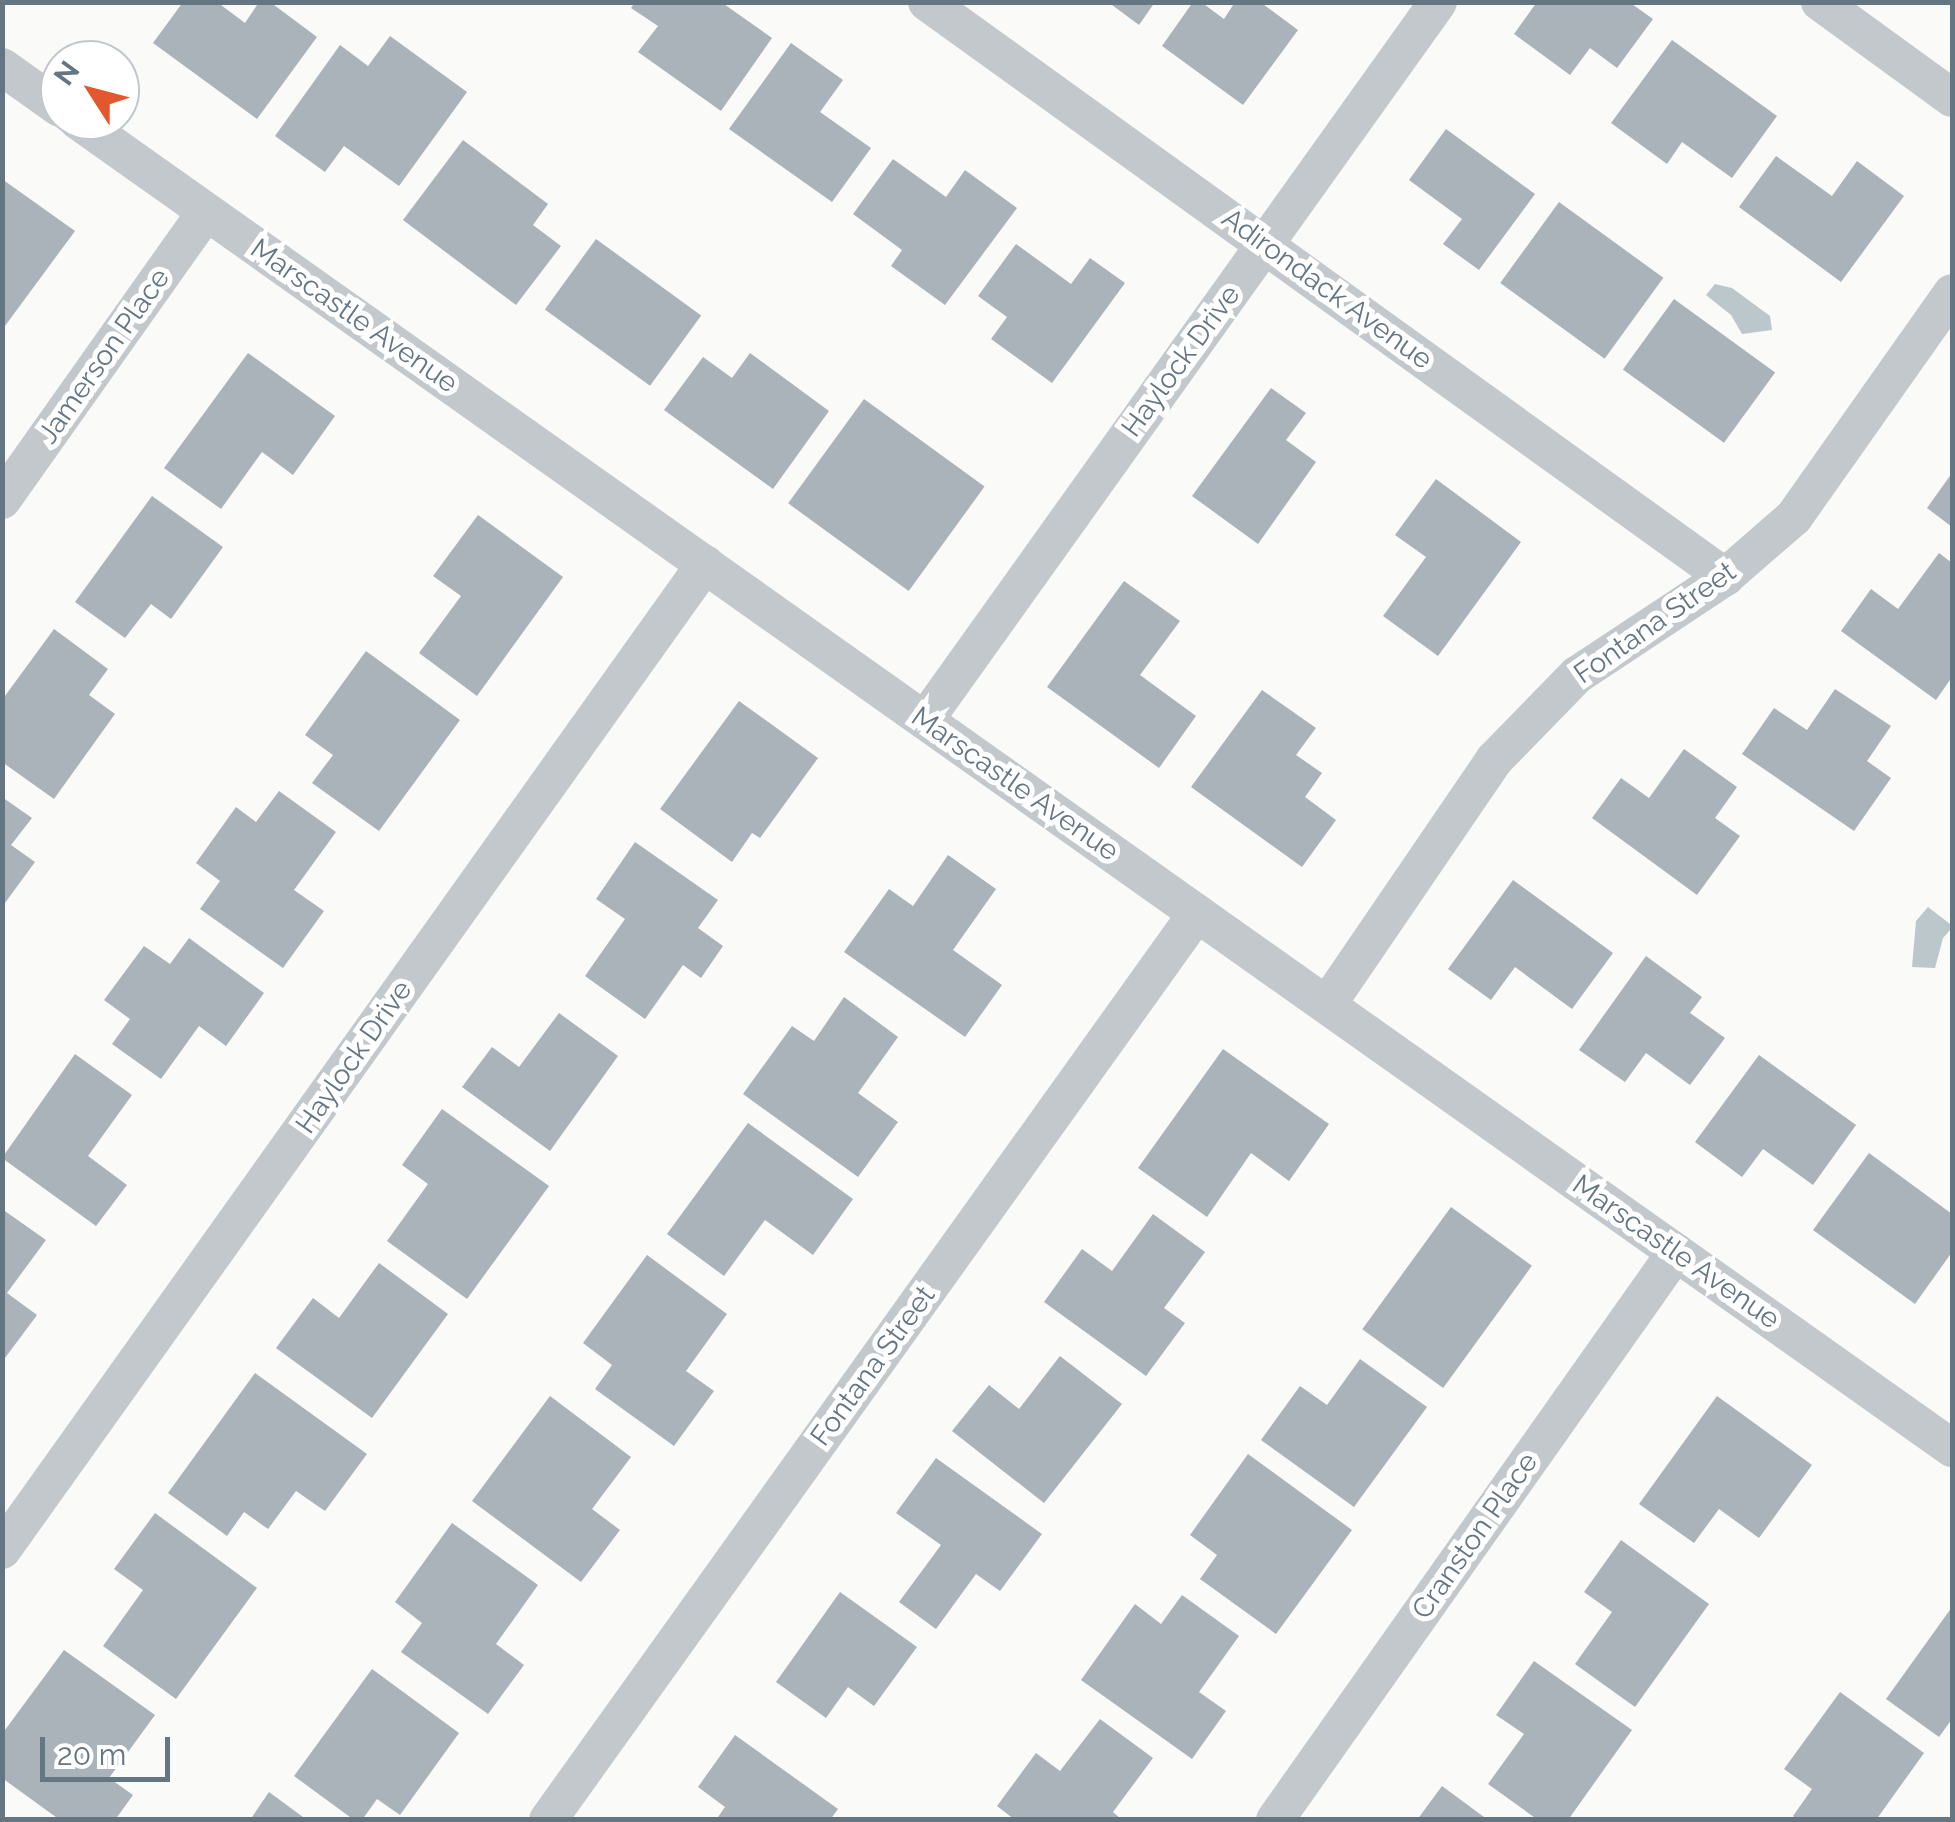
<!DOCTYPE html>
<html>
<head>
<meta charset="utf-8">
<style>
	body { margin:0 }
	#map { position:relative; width:1955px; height:1822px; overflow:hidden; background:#fafaf8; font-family:Raleway,sans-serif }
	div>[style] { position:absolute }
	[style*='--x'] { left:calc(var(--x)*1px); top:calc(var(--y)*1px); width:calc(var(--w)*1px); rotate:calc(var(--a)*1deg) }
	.water>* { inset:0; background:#bbc7cb }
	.building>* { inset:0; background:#aab3b9; transform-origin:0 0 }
	.street>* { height:38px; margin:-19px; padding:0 19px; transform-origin:19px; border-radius:19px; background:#c3c8cc }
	span { translate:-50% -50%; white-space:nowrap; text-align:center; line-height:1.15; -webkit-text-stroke:10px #fff; paint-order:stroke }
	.street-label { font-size:28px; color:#657683 }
	.frame { position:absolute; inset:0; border:5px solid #657683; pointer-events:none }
	.north { position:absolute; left:40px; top:40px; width:100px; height:100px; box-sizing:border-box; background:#fff; border:2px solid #c1c8cd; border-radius:50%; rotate:306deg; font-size:28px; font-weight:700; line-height:40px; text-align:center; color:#657683 }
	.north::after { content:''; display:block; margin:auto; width:35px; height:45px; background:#e4572e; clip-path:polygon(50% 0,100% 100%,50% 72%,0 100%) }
	.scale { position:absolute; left:40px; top:1737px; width:130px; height:45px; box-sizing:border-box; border:5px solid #657683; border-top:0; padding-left:12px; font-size:30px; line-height:35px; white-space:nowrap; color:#657683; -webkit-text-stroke:8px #fff; paint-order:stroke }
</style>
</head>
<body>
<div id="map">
	<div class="water">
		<i style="clip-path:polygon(1715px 284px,1732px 288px,1770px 316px,1772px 330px,1742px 334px,1731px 315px,1706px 295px)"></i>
		<i style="clip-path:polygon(1928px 907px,1950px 924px,1951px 929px,1943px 938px,1935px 968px,1912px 967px,1916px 921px)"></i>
	</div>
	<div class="building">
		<i style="clip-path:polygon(183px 2px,217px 2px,245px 23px,259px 2px,270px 2px,317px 37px,257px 119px,153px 43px)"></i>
		<i style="clip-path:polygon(635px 2px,721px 2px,772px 38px,721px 111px,638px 52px,658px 26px,631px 8px)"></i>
		<i style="clip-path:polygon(1108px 2px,1155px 2px,1139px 25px)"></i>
		<i style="clip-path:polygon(1193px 2px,1201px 2px,1224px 19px,1235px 2px,1260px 2px,1298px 30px,1243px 105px,1162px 46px)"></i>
		<i style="clip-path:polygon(1537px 2px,1629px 2px,1653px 19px,1617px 68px,1590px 48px,1570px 75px,1514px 34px)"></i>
		<i style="clip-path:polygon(390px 36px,467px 92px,399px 186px,344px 146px,325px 172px,275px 136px,340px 45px,368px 66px)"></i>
		<i style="clip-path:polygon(1672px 40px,1777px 116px,1732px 178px,1682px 142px,1667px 164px,1611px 123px)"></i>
		<i style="clip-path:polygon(791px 43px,843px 80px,820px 112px,871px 148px,832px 202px,729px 129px)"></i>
		<i style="clip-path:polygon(1446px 129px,1535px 194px,1479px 270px,1443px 244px,1462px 219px,1409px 180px)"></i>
		<i style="clip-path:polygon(463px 140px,548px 204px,533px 225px,561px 246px,516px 305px,403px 220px)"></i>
		<i style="clip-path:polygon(1776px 156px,1832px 196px,1857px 161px,1904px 196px,1841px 282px,1739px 207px)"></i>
		<i style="clip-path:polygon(893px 159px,946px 197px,965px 170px,1017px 208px,945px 305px,891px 266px,902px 250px,853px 214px)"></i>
		<i style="clip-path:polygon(2px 179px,75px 231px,2px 330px)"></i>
		<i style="left:1559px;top:202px;width:129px;height:100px;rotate:36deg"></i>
		<i style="left:596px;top:239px;width:130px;height:87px;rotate:36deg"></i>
		<i style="clip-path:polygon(1016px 244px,1071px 284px,1090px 258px,1125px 283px,1052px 383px,991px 339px,1007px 317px,978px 296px)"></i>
		<i style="left:1674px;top:299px;width:125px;height:87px;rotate:36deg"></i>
		<i style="clip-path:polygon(248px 353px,335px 416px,293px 475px,262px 452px,221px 509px,164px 468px)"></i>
		<i style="clip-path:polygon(750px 353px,829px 411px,773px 489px,664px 410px,703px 357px,732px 378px)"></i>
		<i style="clip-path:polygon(1271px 388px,1306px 413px,1286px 440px,1316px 462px,1258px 544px,1192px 496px)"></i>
		<i style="left:864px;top:399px;width:149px;height:129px;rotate:36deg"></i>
		<i style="clip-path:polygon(1952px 473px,1952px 527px,1927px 508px)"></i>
		<i style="clip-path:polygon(1436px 479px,1521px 542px,1438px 656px,1383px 616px,1426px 557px,1395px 535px)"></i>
		<i style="clip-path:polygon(152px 496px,223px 547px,171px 619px,151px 604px,125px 638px,75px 602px)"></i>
		<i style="clip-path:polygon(478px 515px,563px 577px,477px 696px,419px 653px,461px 596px,433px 576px)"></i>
		<i style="clip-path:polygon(1939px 553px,1952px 563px,1952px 677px,1936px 700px,1841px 631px,1871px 589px,1898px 609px)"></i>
		<i style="clip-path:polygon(1124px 581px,1180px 621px,1140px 675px,1196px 716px,1159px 768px,1047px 687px)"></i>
		<i style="clip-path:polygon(54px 629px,108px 669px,89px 695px,115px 714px,54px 799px,2px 762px,2px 700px)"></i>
		<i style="clip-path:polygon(366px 651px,460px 720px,379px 831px,312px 783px,333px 755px,305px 735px)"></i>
		<i style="clip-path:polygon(1835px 689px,1891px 726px,1867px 761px,1891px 778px,1854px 831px,1742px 754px,1774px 708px,1807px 730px)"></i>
		<i style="clip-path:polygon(1262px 690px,1316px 728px,1296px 755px,1322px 773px,1305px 797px,1336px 820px,1302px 867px,1191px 787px)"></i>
		<i style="clip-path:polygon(739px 701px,818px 758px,760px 838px,752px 833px,732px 862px,660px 809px)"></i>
		<i style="clip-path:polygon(1684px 749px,1737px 787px,1715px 818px,1740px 836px,1697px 895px,1592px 818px,1621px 778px,1649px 798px)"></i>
		<i style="clip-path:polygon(279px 791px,336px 832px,294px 890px,324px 911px,283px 968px,200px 909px,220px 881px,196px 863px,236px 807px,256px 822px)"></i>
		<i style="clip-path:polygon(2px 797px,32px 818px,11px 845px,35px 862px,2px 907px)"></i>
		<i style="clip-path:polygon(635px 842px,718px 900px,698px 928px,723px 946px,701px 978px,683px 965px,645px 1019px,585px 976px,625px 919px,596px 899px)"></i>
		<i style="clip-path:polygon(948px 855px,996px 889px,953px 950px,1002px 985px,965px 1037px,844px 952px,889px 889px,913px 906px)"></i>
		<i style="clip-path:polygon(1513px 880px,1613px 953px,1572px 1009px,1515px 967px,1491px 1000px,1448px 969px)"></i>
		<i style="clip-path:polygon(189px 938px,264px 993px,226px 1046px,199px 1026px,161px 1079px,112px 1044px,130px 1019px,104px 1000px,144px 946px,170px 964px)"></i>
		<i style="clip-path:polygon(1646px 956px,1702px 997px,1690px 1013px,1725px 1038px,1690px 1085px,1646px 1053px,1625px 1082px,1579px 1050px)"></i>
		<i style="clip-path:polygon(844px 997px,898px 1037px,858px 1093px,898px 1122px,858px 1177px,743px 1094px,792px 1026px,814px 1041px)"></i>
		<i style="clip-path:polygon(559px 1013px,618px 1056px,550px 1151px,462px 1087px,492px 1047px,519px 1067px)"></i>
		<i style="clip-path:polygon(1223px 1049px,1329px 1124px,1289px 1181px,1251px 1153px,1207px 1217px,1138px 1168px)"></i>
		<i style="clip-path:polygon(75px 1054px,132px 1095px,88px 1156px,127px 1185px,96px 1226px,2px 1158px)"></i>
		<i style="clip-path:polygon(1759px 1055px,1856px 1125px,1813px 1185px,1763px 1149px,1742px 1177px,1695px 1142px)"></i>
		<i style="clip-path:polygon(442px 1109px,549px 1186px,467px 1299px,387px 1241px,428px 1184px,402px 1165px)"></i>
		<i style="clip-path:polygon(748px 1123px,853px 1199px,813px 1255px,765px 1220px,724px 1276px,667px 1234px)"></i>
		<i style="clip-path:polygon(1869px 1153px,1952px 1214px,1952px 1252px,1915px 1304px,1813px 1230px)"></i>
		<i style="left:1451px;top:1207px;width:100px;height:151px;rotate:36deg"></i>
		<i style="clip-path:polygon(2px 1209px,46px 1240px,7px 1293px,37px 1315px,2px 1362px)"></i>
		<i style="clip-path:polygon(1153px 1214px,1205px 1252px,1164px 1308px,1185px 1323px,1146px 1376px,1044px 1302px,1082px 1249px,1112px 1271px)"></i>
		<i style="clip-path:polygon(647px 1255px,727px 1314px,686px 1371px,714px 1391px,674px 1446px,595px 1389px,612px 1365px,583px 1343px)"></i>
		<i style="clip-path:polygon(379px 1263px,448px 1314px,372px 1418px,276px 1348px,313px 1298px,339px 1318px)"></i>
		<i style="clip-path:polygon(1060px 1356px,1122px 1404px,1044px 1503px,952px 1431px,989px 1385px,1019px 1409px)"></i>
		<i style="clip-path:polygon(1360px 1359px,1427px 1407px,1354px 1507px,1261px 1440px,1300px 1386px,1327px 1405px)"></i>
		<i style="clip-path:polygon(255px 1373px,367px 1454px,325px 1511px,296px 1491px,268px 1529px,244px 1512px,227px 1536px,168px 1493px)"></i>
		<i style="clip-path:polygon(550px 1396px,631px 1457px,592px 1509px,620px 1530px,581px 1582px,472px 1501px)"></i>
		<i style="clip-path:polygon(1717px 1396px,1812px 1465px,1759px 1538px,1719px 1509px,1694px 1543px,1639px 1504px)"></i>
		<i style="clip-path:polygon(1248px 1454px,1352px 1530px,1276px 1634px,1200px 1579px,1217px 1555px,1190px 1535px)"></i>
		<i style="clip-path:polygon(936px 1458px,1042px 1534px,1000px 1591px,976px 1574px,936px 1629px,899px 1602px,941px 1545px,896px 1513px)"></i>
		<i style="clip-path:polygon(155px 1513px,257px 1588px,176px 1699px,103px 1646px,143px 1590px,114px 1569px)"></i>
		<i style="clip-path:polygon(452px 1523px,538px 1585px,496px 1644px,524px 1665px,488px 1714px,401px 1652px,422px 1623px,395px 1602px)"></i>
		<i style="clip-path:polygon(1621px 1540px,1709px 1604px,1635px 1707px,1575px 1664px,1612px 1612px,1584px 1592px)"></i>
		<i style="clip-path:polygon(840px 1592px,917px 1647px,874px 1706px,848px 1687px,826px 1718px,776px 1682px)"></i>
		<i style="clip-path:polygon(1182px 1595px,1239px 1636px,1199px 1692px,1226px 1711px,1192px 1759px,1081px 1680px,1135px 1604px,1161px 1624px)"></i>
		<i style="clip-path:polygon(1952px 1607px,1952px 1719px,1939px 1737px,1886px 1699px)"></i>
		<i style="clip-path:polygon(64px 1650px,155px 1715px,109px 1778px,133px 1795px,115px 1820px,60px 1820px,2px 1778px,2px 1734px)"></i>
		<i style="clip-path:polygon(1534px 1661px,1632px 1730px,1568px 1820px,1538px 1820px,1488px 1784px,1524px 1734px,1496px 1715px)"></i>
		<i style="clip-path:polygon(372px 1669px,459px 1733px,400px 1815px,377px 1799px,362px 1820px,354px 1820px,294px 1776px)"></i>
		<i style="clip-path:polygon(1840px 1692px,1924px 1753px,1876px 1820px,1798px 1820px,1793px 1816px,1812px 1789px,1784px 1769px)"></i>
		<i style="clip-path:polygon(1100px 1719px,1153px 1758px,1113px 1812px,1122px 1820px,1015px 1820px,997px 1806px,1036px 1753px,1060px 1771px)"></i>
		<i style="clip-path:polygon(735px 1735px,838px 1809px,830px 1820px,716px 1820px,725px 1807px,698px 1787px)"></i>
		<i style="clip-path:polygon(1442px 1786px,1488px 1820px,1417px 1820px)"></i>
		<i style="clip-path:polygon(269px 1792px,307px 1820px,250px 1820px)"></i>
	</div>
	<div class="street">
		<i style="--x:927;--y:2;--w:984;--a:35.77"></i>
		<i style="--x:1820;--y:2;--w:163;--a:36"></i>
		<i style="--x:2;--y:67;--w:71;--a:35.3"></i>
		<i style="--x:77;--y:120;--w:2298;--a:35.31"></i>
		<i style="--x:2;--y:500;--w:353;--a:-54.7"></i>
		<i style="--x:925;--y:720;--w:882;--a:-54.45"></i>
		<i style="--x:1327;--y:1005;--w:297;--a:-55.7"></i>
		<i style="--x:1494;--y:760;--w:119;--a:-45.7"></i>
		<i style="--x:1577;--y:675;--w:178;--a:-33.5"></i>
		<i style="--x:1725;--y:577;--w:91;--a:-41"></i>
		<i style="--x:1794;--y:517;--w:274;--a:-54.8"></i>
		<i style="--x:2;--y:1550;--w:1211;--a:-54.51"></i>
		<i style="--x:548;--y:1820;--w:1115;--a:-54.41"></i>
		<i style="--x:1275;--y:1820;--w:695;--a:-54.78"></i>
	</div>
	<div class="street-label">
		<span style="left:1327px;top:289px;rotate:36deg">Adirondack Avenue</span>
		<span style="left:354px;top:316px;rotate:35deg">Marscastle Avenue</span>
		<span style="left:104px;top:356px;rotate:-55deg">Jamerson Place</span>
		<span style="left:1181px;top:361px;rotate:-54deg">Haylock Drive</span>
		<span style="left:1655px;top:623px;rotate:-35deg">Fontana Street</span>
		<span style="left:1015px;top:784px;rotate:35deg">Marscastle Avenue</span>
		<span style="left:354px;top:1057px;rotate:-55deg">Haylock Drive</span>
		<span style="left:1676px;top:1252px;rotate:35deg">Marscastle Avenue</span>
		<span style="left:873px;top:1366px;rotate:-54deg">Fontana Street</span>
		<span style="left:1475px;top:1536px;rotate:-55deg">Cranston Place</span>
	</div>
	<div class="frame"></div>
	<div class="north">N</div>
	<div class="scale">20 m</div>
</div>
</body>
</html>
